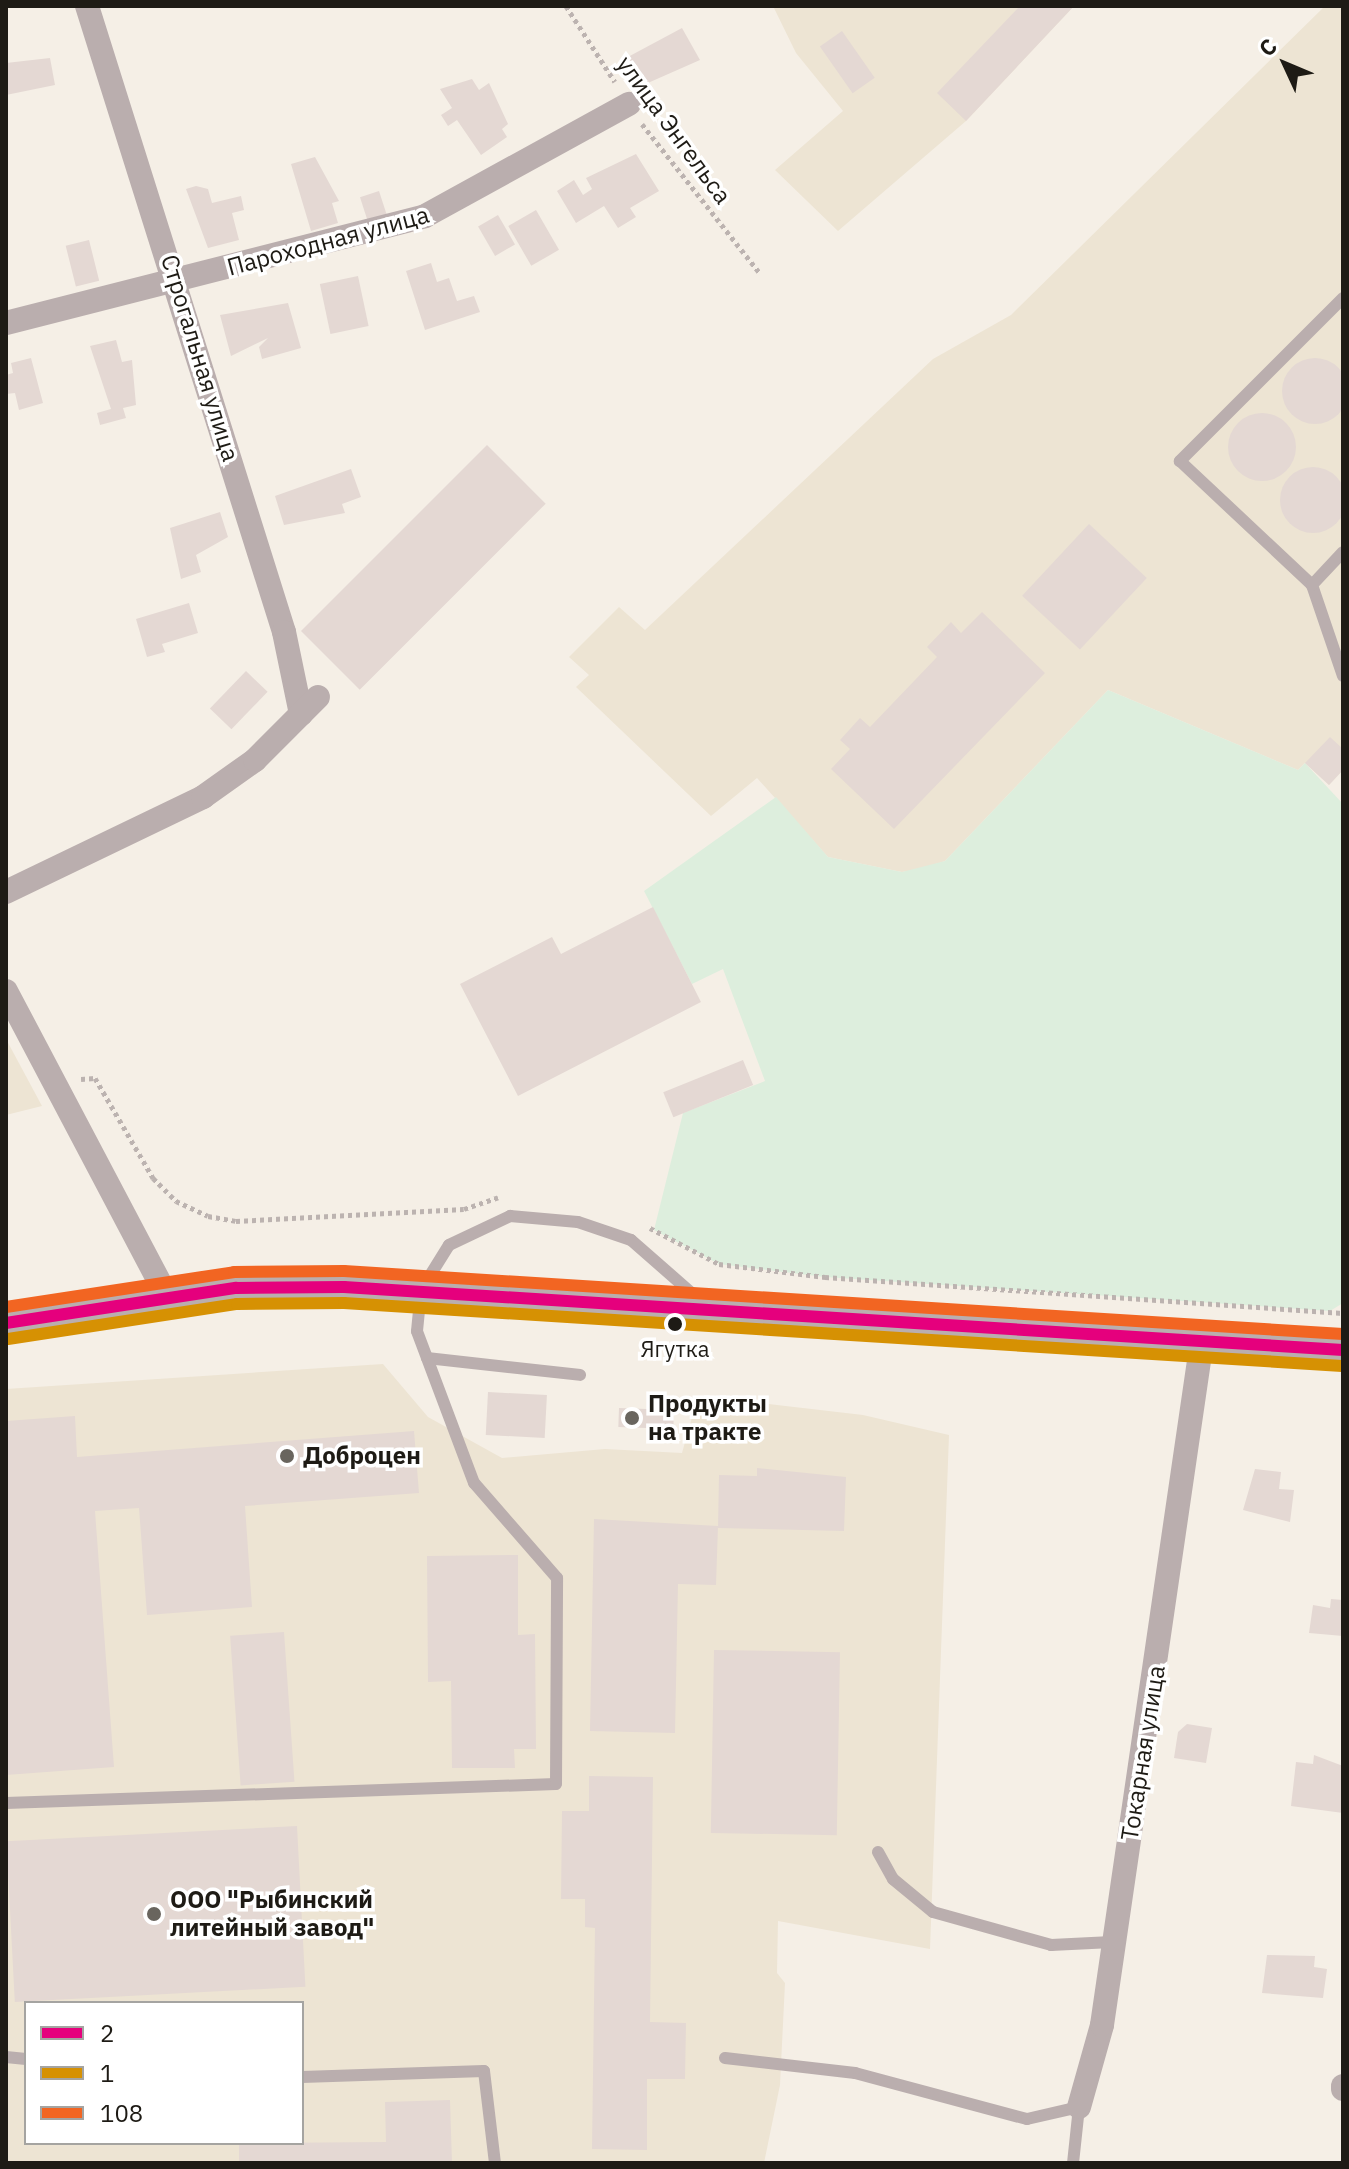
<!DOCTYPE html>
<html>
<head>
<meta charset="utf-8">
<style>
	body { margin:0 }
	#map { position:relative; width:1349px; height:2169px; overflow:hidden; background:#f5efe6; font-family:"IBM Plex Sans",sans-serif }
	div>[style] { position:absolute }
	[style*='--x'] { left:calc(var(--x)*1px); top:calc(var(--y)*1px); width:calc(var(--w)*1px); rotate:calc(var(--a)*1deg) }
	.built>* { inset:0; background:#ede4d3 }
	.green>* { inset:0; background:#ded }
	.building>* { inset:0; background:#e4d8d3; transform-origin:0 0 }
	.round { border-radius:50% }
	.path>* { height:5px; margin-top:-2.5px; transform-origin:0; background:repeating-linear-gradient(90deg,#bcb3b0 0 4px,transparent 0 8px) }
	.service>* { height:12px; margin:-6px; padding:0 6px; transform-origin:6px; border-radius:6px; background:#baaeae }
	.minor>* { height:24px; margin:-12px; padding:0 12px; transform-origin:12px; border-radius:12px; background:#baaeae }
	.tertiary>* { height:30px; margin:-15px; padding:0 15px; transform-origin:15px; border-radius:15px; background:#baaeae }
	.bus-1>* { height:12px; margin:-6px; padding:0 6px; transform-origin:6px; border-radius:6px; background:#e5007d }
	.bus-2>* { height:12px; margin:-6px; padding:0 6px; transform-origin:6px; border-radius:6px; background:#d69103 }
	.bus-3>* { height:12px; margin:-6px; padding:0 6px; transform-origin:6px; border-radius:6px; background:#f26522 }
	.dots>* { width:22px; height:22px; translate:-50% -50%; box-sizing:border-box; border:4px solid #fff; border-radius:50% }
	span { translate:-50% -50%; white-space:nowrap; text-align:center; line-height:1.15; -webkit-text-stroke:7px #fff; paint-order:stroke }
	.bus-label { font-size:22px; color:#1e1b15 }
	.street-label { font-size:24px; color:#1e1b15 }
	.poi-label { font-size:24px; color:#1e1b15; font-weight:700 }
	.left { translate:0 -50%; text-align:left }
	.frame { position:absolute; inset:0; border:8px solid #1e1b15; pointer-events:none }
	.legend { position:absolute; left:24px; top:2001px; width:280px; height:144px; box-sizing:border-box; background:#fff; border:2px solid #a5a4a1; margin:0; padding:10px 14px; list-style:none; font-size:24px; color:#1e1b15 }
	.legend li { display:flex; align-items:center; gap:16px; height:40px }
	.legend b { width:40px; border:2px solid #a5a4a1 }
	.north { position:absolute; left:1245px; top:24px; width:80px; height:80px; -webkit-text-stroke:6px #fff; paint-order:stroke; rotate:314deg; font-size:22px; font-weight:700; line-height:32px; text-align:center; color:#1e1b15 }
	.north::after { content:''; display:block; margin:auto; width:28px; height:36px; background:#1e1b15; clip-path:polygon(50% 0,100% 100%,50% 72%,0 100%) }
</style>
</head>
<body>
<div id="map">
	<div class="built">
		<i style="clip-path:polygon(773px 6px,1074px 6px,966px 121px,838px 231px,775px 170px,843px 111px,796px 53px)"></i>
		<i style="clip-path:polygon(1325px 6px,1343px 6px,1343px 770px,1329px 785px,1305px 763px,1298px 770px,1108px 690px,945px 861px,925px 868px,902px 872px,828px 857px,757px 778px,711px 816px,576px 687px,589px 675px,569px 657px,619px 607px,645px 630px,933px 359px,1011px 315px)"></i>
		<i style="clip-path:polygon(6px 1039px,42px 1106px,6px 1115px)"></i>
		<i style="clip-path:polygon(evenodd,383px 1364px,428px 1417px,502px 1458px,605px 1449px,682px 1453px,698px 1396px,863px 1415px,949px 1435px,930px 1949px,778px 1921px,777px 1973px,785px 1983px,780px 2085px,764px 2163px,6px 2163px,6px 1389px,383px 1364px,26px 2003px,302px 2003px,302px 2143px,26px 2143px,26px 2003px)"></i>
	</div>
	<div class="green">
		<i style="clip-path:polygon(1108px 690px,1298px 770px,1305px 763px,1343px 804px,1343px 1303px,1330px 1311px,825px 1277px,719px 1264px,654px 1230px,683px 1113px,765px 1081px,723px 969px,692px 984px,644px 891px,776px 797px,828px 857px,902px 872px,945px 861px)"></i>
	</div>
	<div class="building">
		<i style="clip-path:polygon(1020px 6px,1074px 6px,966px 121px,937px 93px)"></i>
		<i style="clip-path:polygon(682px 28px,700px 60px,641px 86px,626px 58px)"></i>
		<i style="left:842px;top:31px;width:57px;height:27px;rotate:55deg"></i>
		<i style="clip-path:polygon(50px 58px,55px 85px,6px 95px,6px 63px)"></i>
		<i style="clip-path:polygon(472px 79px,479px 90px,489px 83px,508px 124px,502px 129px,507px 137px,481px 155px,457px 120px,448px 126px,441px 115px,452px 108px,440px 89px)"></i>
		<i style="clip-path:polygon(636px 154px,659px 191px,630px 208px,636px 217px,618px 228px,604px 206px,576px 223px,557px 191px,574px 180px,583px 195px,592px 189px,586px 178px)"></i>
		<i style="clip-path:polygon(315px 157px,339px 201px,332px 203px,338px 223px,311px 231px,291px 164px)"></i>
		<i style="clip-path:polygon(196px 186px,208px 189px,212px 203px,241px 196px,244px 210px,232px 213px,239px 240px,208px 248px,186px 189px)"></i>
		<i style="left:379px;top:191px;width:25px;height:20px;rotate:72deg"></i>
		<i style="left:536px;top:210px;width:46px;height:32px;rotate:60deg"></i>
		<i style="left:498px;top:215px;width:34px;height:23px;rotate:60deg"></i>
		<i style="left:89px;top:240px;width:42px;height:24px;rotate:76deg"></i>
		<i style="clip-path:polygon(431px 263px,437px 282px,449px 278px,457px 301px,474px 296px,480px 312px,425px 330px,406px 271px)"></i>
		<i style="left:358px;top:276px;width:51px;height:39px;rotate:78deg"></i>
		<i style="clip-path:polygon(288px 303px,301px 348px,262px 359px,259px 347px,268px 338px,231px 356px,220px 315px)"></i>
		<i style="clip-path:polygon(116px 340px,122px 362px,132px 360px,136px 405px,123px 408px,126px 418px,100px 425px,97px 413px,111px 409px,90px 346px)"></i>
		<i style="clip-path:polygon(31px 358px,43px 403px,19px 410px,15px 393px,6px 394px,6px 375px,13px 373px,11px 363px)"></i>
		<i class="round" style="left:1282px;top:358px;width:66px;height:66px"></i>
		<i class="round" style="left:1228px;top:413px;width:68px;height:68px"></i>
		<i style="left:487px;top:445px;width:83px;height:263px;rotate:45deg"></i>
		<i class="round" style="left:1280px;top:467px;width:66px;height:66px"></i>
		<i style="clip-path:polygon(351px 469px,361px 497px,342px 504px,345px 513px,284px 525px,275px 496px)"></i>
		<i style="clip-path:polygon(220px 512px,228px 537px,196px 555px,201px 572px,181px 579px,170px 528px)"></i>
		<i style="left:1089px;top:524px;width:79px;height:98px;rotate:43deg"></i>
		<i style="clip-path:polygon(189px 603px,198px 633px,162px 644px,165px 652px,147px 657px,136px 619px)"></i>
		<i style="clip-path:polygon(982px 612px,1045px 673px,894px 829px,831px 769px,850px 749px,840px 740px,860px 718px,870px 727px,937px 657px,927px 647px,951px 622px,961px 633px)"></i>
		<i style="left:246px;top:671px;width:30px;height:52px;rotate:44deg"></i>
		<i style="clip-path:polygon(1330px 737px,1343px 749px,1343px 770px,1329px 785px,1305px 763px)"></i>
		<i style="clip-path:polygon(653px 907px,701px 1002px,518px 1096px,460px 984px,552px 937px,561px 954px)"></i>
		<i style="left:743px;top:1060px;width:27px;height:86px;rotate:68deg"></i>
		<i style="left:488px;top:1392px;width:59px;height:43px;rotate:3deg"></i>
		<i style="left:619px;top:1408px;width:55px;height:19px;rotate:2deg"></i>
		<i style="clip-path:polygon(75px 1416px,77px 1457px,414px 1431px,419px 1493px,245px 1506px,252px 1607px,147px 1615px,139px 1508px,95px 1511px,114px 1767px,6px 1775px,6px 1421px)"></i>
		<i style="clip-path:polygon(757px 1468px,846px 1477px,844px 1531px,718px 1528px,719px 1475px,757px 1476px)"></i>
		<i style="clip-path:polygon(1255px 1469px,1281px 1472px,1279px 1489px,1294px 1490px,1290px 1522px,1243px 1510px)"></i>
		<i style="clip-path:polygon(594px 1519px,718px 1526px,716px 1585px,678px 1584px,675px 1733px,590px 1731px)"></i>
		<i style="clip-path:polygon(518px 1555px,518px 1635px,535px 1634px,536px 1749px,514px 1749px,515px 1768px,452px 1768px,451px 1681px,428px 1682px,427px 1556px)"></i>
		<i style="clip-path:polygon(1331px 1599px,1343px 1600px,1343px 1636px,1309px 1633px,1313px 1605px,1330px 1608px)"></i>
		<i style="left:284px;top:1632px;width:150px;height:54px;rotate:86deg"></i>
		<i style="left:714px;top:1650px;width:126px;height:183px;rotate:1deg"></i>
		<i style="clip-path:polygon(1187px 1724px,1212px 1728px,1206px 1763px,1174px 1758px,1178px 1732px)"></i>
		<i style="clip-path:polygon(1314px 1755px,1343px 1766px,1343px 1813px,1291px 1806px,1296px 1762px,1313px 1764px)"></i>
		<i style="clip-path:polygon(589px 1776px,653px 1777px,650px 2022px,686px 2023px,685px 2079px,647px 2079px,647px 2150px,592px 2149px,595px 1928px,585px 1927px,585px 1899px,561px 1899px,562px 1811px,589px 1811px)"></i>
		<i style="left:297px;top:1826px;width:161px;height:291px;rotate:87deg"></i>
		<i style="clip-path:polygon(1267px 1955px,1315px 1956px,1314px 1967px,1327px 1969px,1323px 1998px,1262px 1993px)"></i>
		<i style="clip-path:polygon(450px 2100px,452px 2163px,239px 2163px,239px 2143px,386px 2142px,385px 2102px)"></i>
	</div>
	<div class="path">
		<i style="--x:566;--y:6;--w:90;--a:57.2"></i>
		<i style="--x:642;--y:124;--w:189;--a:51.7"></i>
		<i style="--x:81;--y:1079;--w:14;--a:-4"></i>
		<i style="--x:95;--y:1078;--w:116;--a:59.9"></i>
		<i style="--x:153;--y:1178;--w:33;--a:45"></i>
		<i style="--x:176;--y:1201;--w:35;--a:25"></i>
		<i style="--x:208;--y:1216;--w:28;--a:10"></i>
		<i style="--x:236;--y:1221;--w:228;--a:-3"></i>
		<i style="--x:464;--y:1209;--w:36;--a:-19"></i>
		<i style="--x:650;--y:1228;--w:78;--a:27.6"></i>
		<i style="--x:719;--y:1264;--w:107;--a:7"></i>
		<i style="--x:825;--y:1277;--w:519;--a:3.98"></i>
	</div>
	<div class="service">
		<i style="--x:1343;--y:298;--w:231;--a:135"></i>
		<i style="--x:1180;--y:461;--w:181;--a:43.2"></i>
		<i style="--x:1312;--y:585;--w:96;--a:71.2"></i>
		<i style="--x:1312;--y:585;--w:45;--a:-46.8"></i>
		<i style="--x:427;--y:1358;--w:154;--a:6.3"></i>
		<i style="--x:6;--y:1803;--w:550;--a:-1.98"></i>
		<i style="--x:556;--y:1784;--w:206;--a:-89.7"></i>
		<i style="--x:557;--y:1578;--w:126;--a:-131.1"></i>
		<i style="--x:474;--y:1483;--w:162;--a:-110.6"></i>
		<i style="--x:417;--y:1331;--w:41;--a:-84.4"></i>
		<i style="--x:421;--y:1290;--w:53;--a:-58.1"></i>
		<i style="--x:449;--y:1245;--w:68;--a:-25.4"></i>
		<i style="--x:510;--y:1216;--w:68;--a:5"></i>
		<i style="--x:578;--y:1222;--w:56;--a:18.8"></i>
		<i style="--x:631;--y:1240;--w:97;--a:41.2"></i>
		<i style="--x:878;--y:1852;--w:31;--a:61"></i>
		<i style="--x:893;--y:1879;--w:52;--a:39.5"></i>
		<i style="--x:933;--y:1912;--w:123;--a:15.6"></i>
		<i style="--x:1051;--y:1945;--w:61;--a:-2.8"></i>
		<i style="--x:6;--y:2057;--w:20;--a:6"></i>
		<i style="--x:725;--y:2058;--w:131;--a:6.6"></i>
		<i style="--x:855;--y:2073;--w:178;--a:15"></i>
		<i style="--x:1027;--y:2119;--w:53;--a:-13"></i>
		<i style="--x:1079;--y:2107;--w:56;--a:96.1"></i>
		<i style="--x:302;--y:2077;--w:182;--a:-1.9"></i>
		<i style="--x:484;--y:2071;--w:93;--a:83.2"></i>
	</div>
	<div class="minor">
		<i style="--x:87;--y:6;--w:656;--a:72.53"></i>
		<i style="--x:284;--y:632;--w:84;--a:78.3"></i>
		<i style="--x:6;--y:323;--w:432;--a:-14.3"></i>
		<i style="--x:425;--y:216;--w:233;--a:-28.8"></i>
		<i style="--x:6;--y:892;--w:219;--a:-25.7"></i>
		<i style="--x:203;--y:797;--w:64;--a:-35.4"></i>
		<i style="--x:255;--y:760;--w:89;--a:-45"></i>
		<i style="--x:6;--y:991;--w:345;--a:62.2"></i>
		<i style="--x:1343;--y:2089;--w:3;--a:-90"></i>
		<i style="--x:1079;--y:2107;--w:85;--a:-74.3"></i>
		<i style="--x:1102;--y:2025;--w:692;--a:-81.69"></i>
	</div>
	<div class="tertiary">
		<i style="--x:6;--y:1323;--w:233;--a:-8.7"></i>
		<i style="--x:236;--y:1288;--w:108;--a:-0.5"></i>
		<i style="--x:344;--y:1287;--w:1001;--a:3.61"></i>
	</div>
	<div class="bus-1">
		<i style="--x:6;--y:1323;--w:233;--a:-8.7"></i>
		<i style="--x:236;--y:1288;--w:108;--a:-0.5"></i>
		<i style="--x:344;--y:1287;--w:1001;--a:3.61"></i>
	</div>
	<div class="bus-2">
		<i style="--x:8;--y:1339;--w:232;--a:-8.7"></i>
		<i style="--x:237;--y:1304;--w:107;--a:-0.5"></i>
		<i style="--x:344;--y:1303;--w:1000;--a:3.61"></i>
	</div>
	<div class="bus-3">
		<i style="--x:6;--y:1307;--w:231;--a:-8.7"></i>
		<i style="--x:234;--y:1272;--w:110;--a:-0.5"></i>
		<i style="--x:344;--y:1271;--w:1001;--a:3.61"></i>
	</div>
	<div class="dots">
		<i style="left:675px;top:1324px;background:#1e1b15"></i>
		<i style="left:632px;top:1418px;background:#69655e"></i>
		<i style="left:287px;top:1456px;background:#69655e"></i>
		<i style="left:154px;top:1914px;background:#69655e"></i>
	</div>
	<div class="bus-label">
		<span style="left:675px;top:1349px">Ягутка</span>
	</div>
	<div class="street-label">
		<span style="left:674px;top:130px;rotate:54deg">улица Энгельса</span>
		<span style="left:328px;top:241px;rotate:-15deg">Пароходная улица</span>
		<span style="left:200px;top:358px;rotate:73deg">Строгальная улица</span>
		<span style="left:1143px;top:1753px;rotate:-81deg">Токарная улица</span>
	</div>
	<div class="poi-label">
		<span class="left" style="left:648px;top:1418px">Продукты<br>на тракте</span>
		<span class="left" style="left:303px;top:1456px">Доброцен</span>
		<span class="left" style="left:170px;top:1914px">ООО "Рыбинский<br>литейный завод"</span>
	</div>
	<div class="frame"></div>
	<ul class="legend">
	<li><b style="height:10px;background:#e5007d"></b>2</li>
	<li><b style="height:10px;background:#d69103"></b>1</li>
	<li><b style="height:10px;background:#f26522"></b>108</li>
	</ul>
	<div class="north">С</div>
</div>
</body>
</html>
